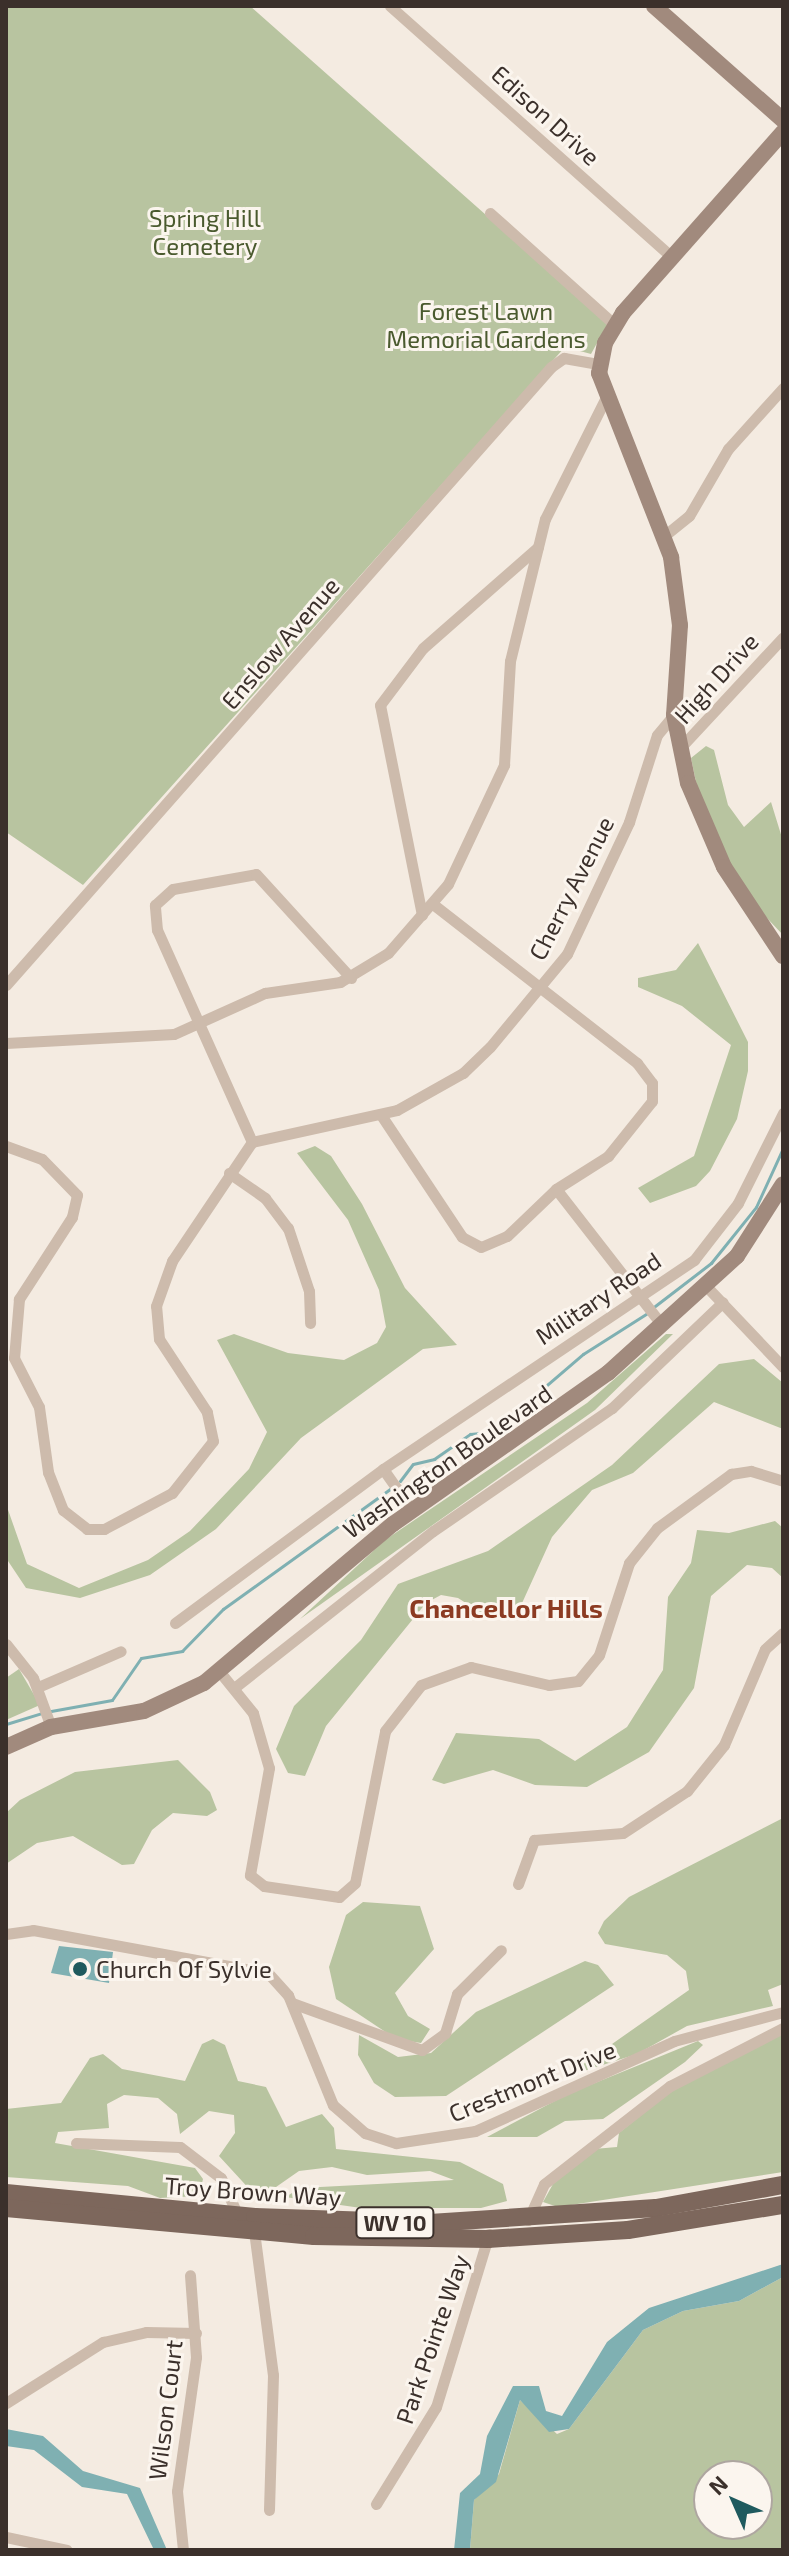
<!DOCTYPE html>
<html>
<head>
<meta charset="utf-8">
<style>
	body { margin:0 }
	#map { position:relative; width:789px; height:2556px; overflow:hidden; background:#f4ebe1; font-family:"Exo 2",sans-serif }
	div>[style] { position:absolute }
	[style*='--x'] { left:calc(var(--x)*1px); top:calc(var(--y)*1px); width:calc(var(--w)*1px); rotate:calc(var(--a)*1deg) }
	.green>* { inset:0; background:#b8c4a0 }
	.water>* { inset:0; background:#7fb0b2 }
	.stream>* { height:3px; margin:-1.5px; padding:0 1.5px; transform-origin:1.5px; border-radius:1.5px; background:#7fb0b2 }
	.street>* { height:11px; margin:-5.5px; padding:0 5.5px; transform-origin:5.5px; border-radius:5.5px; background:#cdbbac }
	.secondary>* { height:16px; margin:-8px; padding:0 8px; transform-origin:8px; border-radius:8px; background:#a18a7d }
	.primary>* { height:18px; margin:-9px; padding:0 9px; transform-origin:9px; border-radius:9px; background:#7d675c }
	.dots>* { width:22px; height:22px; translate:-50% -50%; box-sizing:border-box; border:4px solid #fbf5ee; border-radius:50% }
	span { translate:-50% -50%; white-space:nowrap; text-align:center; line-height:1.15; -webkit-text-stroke:6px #fbf5ee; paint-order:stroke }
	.shield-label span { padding:2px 6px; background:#fbf5ee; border:2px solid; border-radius:6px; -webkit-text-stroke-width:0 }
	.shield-label { font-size:22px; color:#3b302b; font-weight:700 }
	.street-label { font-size:24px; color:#3b302b }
	.park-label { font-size:24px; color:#4a5a2e }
	.poi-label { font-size:24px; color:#3b302b }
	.left { translate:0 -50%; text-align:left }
	.neighbourhood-label { font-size:26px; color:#8c3b22; font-weight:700 }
	.frame { position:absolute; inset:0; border:8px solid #3b302b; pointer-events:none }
	.north { position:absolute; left:693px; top:2460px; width:80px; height:80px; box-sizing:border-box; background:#fbf5ee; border:2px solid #aea6a0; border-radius:50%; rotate:315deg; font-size:22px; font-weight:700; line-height:32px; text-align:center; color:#3b302b }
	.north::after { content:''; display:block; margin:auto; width:28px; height:36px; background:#1f5a5e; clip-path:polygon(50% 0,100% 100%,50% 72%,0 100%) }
</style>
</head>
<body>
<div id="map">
	<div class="green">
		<i style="clip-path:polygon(6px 6px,250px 6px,608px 323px,591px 354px,565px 347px,83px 885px,6px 832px)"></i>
		<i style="clip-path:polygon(706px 746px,714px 750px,728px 805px,744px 827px,771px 802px,783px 841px,783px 935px,751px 901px,705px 825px,691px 758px)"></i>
		<i style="clip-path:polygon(698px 943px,748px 1042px,748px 1071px,737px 1119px,710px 1171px,696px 1186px,650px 1203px,638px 1188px,694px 1156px,731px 1045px,682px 1006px,638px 987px,638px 978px,676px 970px)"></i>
		<i style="clip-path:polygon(315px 1146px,331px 1156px,362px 1204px,405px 1288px,457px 1345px,423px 1349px,301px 1438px,216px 1529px,150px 1575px,80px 1598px,26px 1588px,6px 1558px,6px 1504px,27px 1564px,79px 1588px,148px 1560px,190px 1531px,249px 1469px,267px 1432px,217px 1340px,234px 1334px,288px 1353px,344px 1360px,377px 1343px,386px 1327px,379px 1290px,348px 1220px,297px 1153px)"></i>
		<i style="clip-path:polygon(666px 1334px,673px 1334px,595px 1410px,300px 1619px,385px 1540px,587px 1403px)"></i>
		<i style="clip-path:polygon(754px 1359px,783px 1383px,783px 1429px,714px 1402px,633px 1473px,592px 1490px,552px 1537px,518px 1612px,491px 1619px,458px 1598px,441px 1595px,426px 1603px,326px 1726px,305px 1776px,288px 1773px,276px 1749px,294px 1706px,361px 1640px,398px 1584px,488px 1551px,612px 1465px,719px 1364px)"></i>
		<i style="clip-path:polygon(775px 1521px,783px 1528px,783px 1578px,772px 1568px,747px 1565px,711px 1596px,694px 1688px,649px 1752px,587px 1787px,535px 1785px,493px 1770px,444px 1784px,432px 1780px,456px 1733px,539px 1739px,575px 1761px,627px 1727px,663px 1670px,668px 1597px,691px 1563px,697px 1530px,729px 1533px)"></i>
		<i style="clip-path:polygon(19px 1669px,40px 1705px,6px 1720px,6px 1678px)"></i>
		<i style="clip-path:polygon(178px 1760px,210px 1792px,217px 1810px,207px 1816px,173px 1813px,152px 1830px,134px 1864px,122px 1865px,73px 1836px,37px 1843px,6px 1864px,6px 1813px,20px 1800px,75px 1772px)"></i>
		<i style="clip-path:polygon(783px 1818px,783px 1984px,768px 1990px,773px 2006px,687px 2026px,637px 2054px,565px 2077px,689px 1990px,686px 1971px,667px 1955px,605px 1944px,598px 1933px,604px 1921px,629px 1897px)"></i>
		<i style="clip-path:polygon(363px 1902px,420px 1906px,434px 1949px,395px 1993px,408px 2016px,430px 2029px,421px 2043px,396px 2039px,336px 1999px,329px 1967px,346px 1915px)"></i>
		<i style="clip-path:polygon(585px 1961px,598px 1965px,614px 1985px,446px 2096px,395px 2097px,374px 2083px,358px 2055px,359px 2035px,398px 2057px,431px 2053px,476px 2012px)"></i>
		<i style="clip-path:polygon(783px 2034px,783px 2172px,558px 2207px,543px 2202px,553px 2184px,594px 2149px,617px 2147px,619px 2133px,677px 2086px)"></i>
		<i style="clip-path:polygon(213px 2039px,225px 2045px,238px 2081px,266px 2087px,286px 2127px,322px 2114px,334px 2128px,336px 2149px,460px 2162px,503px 2184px,507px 2201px,481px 2208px,361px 2208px,285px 2197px,301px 2188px,454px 2180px,430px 2171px,367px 2175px,332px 2167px,299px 2171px,266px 2194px,253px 2193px,219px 2156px,235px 2133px,234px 2115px,209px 2111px,180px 2134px,177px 2114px,158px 2098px,124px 2095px,107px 2104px,109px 2128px,58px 2132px,55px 2143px,195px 2168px,203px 2179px,199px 2196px,160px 2198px,128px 2186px,6px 2177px,6px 2109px,61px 2103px,90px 2058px,103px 2054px,122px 2069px,185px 2081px,202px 2044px)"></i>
		<i style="clip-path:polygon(698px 2041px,703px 2045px,685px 2062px,603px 2119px,565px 2121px,537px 2137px,487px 2137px,568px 2094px)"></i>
		<i style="clip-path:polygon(evenodd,783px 2277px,783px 2550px,470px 2550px,474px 2500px,499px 2474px,520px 2400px,557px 2434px,569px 2429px,643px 2330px,683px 2311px,739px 2301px,783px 2277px,709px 2476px,757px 2476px,757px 2524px,709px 2524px,709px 2476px)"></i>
	</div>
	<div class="water">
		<i style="clip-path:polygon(59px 1946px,113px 1952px,109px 1983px,51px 1973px)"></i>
		<i style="clip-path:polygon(783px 2264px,783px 2277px,739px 2301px,683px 2311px,643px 2330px,569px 2429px,549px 2432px,520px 2400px,496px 2482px,474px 2500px,470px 2550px,454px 2550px,460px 2493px,480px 2474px,487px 2436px,513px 2386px,539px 2386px,546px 2411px,562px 2416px,607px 2342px,649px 2308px)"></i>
		<i style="clip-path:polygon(6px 2429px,43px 2436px,83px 2471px,140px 2488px,167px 2550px,154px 2550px,127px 2494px,82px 2487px,34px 2450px,6px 2446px)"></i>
	</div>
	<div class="stream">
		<i style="--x:655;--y:1306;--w:71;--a:-37.5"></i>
		<i style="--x:711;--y:1263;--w:72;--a:-51.2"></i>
		<i style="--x:756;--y:1207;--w:65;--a:-65.4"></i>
		<i style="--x:400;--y:1481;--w:21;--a:-53"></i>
		<i style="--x:413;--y:1464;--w:22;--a:-13"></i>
		<i style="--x:434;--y:1459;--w:44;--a:-34.8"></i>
		<i style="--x:470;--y:1434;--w:22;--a:-5"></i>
		<i style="--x:492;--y:1432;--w:120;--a:-40.6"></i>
		<i style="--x:583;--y:1354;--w:75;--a:-32.4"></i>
		<i style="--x:51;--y:1711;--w:62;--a:-10.2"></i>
		<i style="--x:112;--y:1700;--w:51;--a:-55.4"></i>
		<i style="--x:141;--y:1658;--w:42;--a:-9.7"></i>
		<i style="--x:182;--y:1651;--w:59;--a:-45.7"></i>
		<i style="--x:223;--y:1609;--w:206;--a:-35.7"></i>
		<i style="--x:6;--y:1724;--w:38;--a:-17"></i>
	</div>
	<div class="street">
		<i style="--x:390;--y:6;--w:378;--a:41.7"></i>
		<i style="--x:490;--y:213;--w:168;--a:41.9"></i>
		<i style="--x:664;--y:536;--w:32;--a:-39"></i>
		<i style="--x:689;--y:516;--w:78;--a:-59.8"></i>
		<i style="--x:728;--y:449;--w:82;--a:-48"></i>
		<i style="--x:680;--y:748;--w:151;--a:-47.1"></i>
		<i style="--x:422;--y:915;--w:214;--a:-101.3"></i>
		<i style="--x:380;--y:705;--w:71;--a:-53"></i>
		<i style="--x:423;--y:648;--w:153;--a:-41.3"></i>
		<i style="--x:6;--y:985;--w:824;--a:-48.59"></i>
		<i style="--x:551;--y:367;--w:16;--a:-35"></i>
		<i style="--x:564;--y:358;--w:36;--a:10"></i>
		<i style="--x:6;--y:1043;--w:168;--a:-3.1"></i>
		<i style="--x:174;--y:1034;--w:100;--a:-24.3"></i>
		<i style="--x:265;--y:993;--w:76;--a:-8.3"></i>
		<i style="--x:340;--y:982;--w:56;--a:-31.1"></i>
		<i style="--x:388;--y:953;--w:91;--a:-49"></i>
		<i style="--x:448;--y:884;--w:132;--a:-64.8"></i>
		<i style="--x:504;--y:765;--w:104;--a:-86.7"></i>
		<i style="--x:510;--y:661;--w:146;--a:-76.2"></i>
		<i style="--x:545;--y:519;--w:134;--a:-63.4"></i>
		<i style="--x:381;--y:1115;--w:146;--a:56.4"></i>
		<i style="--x:462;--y:1237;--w:21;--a:28"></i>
		<i style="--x:481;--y:1247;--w:28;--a:-23"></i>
		<i style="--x:507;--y:1236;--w:68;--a:-43.8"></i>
		<i style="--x:556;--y:1189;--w:62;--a:-32.4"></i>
		<i style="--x:608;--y:1156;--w:70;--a:-51.3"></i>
		<i style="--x:652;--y:1101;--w:18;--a:-90"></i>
		<i style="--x:652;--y:1083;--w:25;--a:-127"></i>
		<i style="--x:637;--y:1063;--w:259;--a:-142.1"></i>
		<i style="--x:252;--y:1142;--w:148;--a:-12.4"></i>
		<i style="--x:397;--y:1110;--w:76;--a:-29.3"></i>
		<i style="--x:463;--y:1073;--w:37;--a:-44"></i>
		<i style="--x:490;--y:1047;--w:121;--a:-50.4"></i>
		<i style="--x:567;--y:954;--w:146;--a:-64.8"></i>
		<i style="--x:629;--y:822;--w:91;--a:-72.2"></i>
		<i style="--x:657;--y:735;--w:26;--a:-50"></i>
		<i style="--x:6;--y:1146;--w:38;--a:20"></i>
		<i style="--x:42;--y:1159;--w:50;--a:45.8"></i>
		<i style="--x:77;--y:1195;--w:23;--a:103"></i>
		<i style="--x:72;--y:1217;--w:98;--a:122.9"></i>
		<i style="--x:19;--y:1299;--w:59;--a:94.8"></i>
		<i style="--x:14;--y:1358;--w:55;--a:63"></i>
		<i style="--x:39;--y:1407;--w:66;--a:82.1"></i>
		<i style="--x:48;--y:1472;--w:41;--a:68.5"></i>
		<i style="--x:63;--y:1510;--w:31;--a:38"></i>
		<i style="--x:87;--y:1529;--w:17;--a:0"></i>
		<i style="--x:104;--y:1529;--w:77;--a:-27.9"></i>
		<i style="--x:172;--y:1493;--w:66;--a:-51.7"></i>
		<i style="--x:213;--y:1441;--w:30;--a:-102"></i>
		<i style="--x:207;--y:1412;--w:87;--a:-123.3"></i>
		<i style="--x:159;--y:1339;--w:33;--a:-95"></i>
		<i style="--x:156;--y:1306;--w:48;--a:-70.4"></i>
		<i style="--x:172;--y:1261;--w:143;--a:-56.1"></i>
		<i style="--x:252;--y:1142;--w:232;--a:-114.1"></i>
		<i style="--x:157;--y:930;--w:25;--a:-95"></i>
		<i style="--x:155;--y:905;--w:24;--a:-42"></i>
		<i style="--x:173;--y:889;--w:84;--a:-10.2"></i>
		<i style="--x:256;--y:874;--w:141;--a:47.6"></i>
		<i style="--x:229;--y:1173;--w:44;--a:34.8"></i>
		<i style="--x:265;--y:1198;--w:38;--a:53"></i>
		<i style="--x:288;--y:1228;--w:66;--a:71.6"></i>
		<i style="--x:309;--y:1291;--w:32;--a:88"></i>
		<i style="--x:556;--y:1189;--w:172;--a:52.1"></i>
		<i style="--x:706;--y:1286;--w:112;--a:46.5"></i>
		<i style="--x:383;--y:1469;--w:50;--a:54.7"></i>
		<i style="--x:175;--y:1623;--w:259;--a:-36.5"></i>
		<i style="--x:383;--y:1469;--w:375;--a:-33.9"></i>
		<i style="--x:694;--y:1260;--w:72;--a:-52.3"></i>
		<i style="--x:738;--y:1203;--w:101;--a:-63.4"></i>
		<i style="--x:6;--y:1644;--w:43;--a:51.5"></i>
		<i style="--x:33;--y:1678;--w:52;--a:69.8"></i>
		<i style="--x:219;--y:1671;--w:54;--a:51"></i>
		<i style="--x:253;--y:1713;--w:57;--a:73.8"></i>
		<i style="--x:269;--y:1768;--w:109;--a:100.1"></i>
		<i style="--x:250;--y:1875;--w:18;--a:38"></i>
		<i style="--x:264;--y:1886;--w:76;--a:8.3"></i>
		<i style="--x:339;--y:1897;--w:21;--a:-41"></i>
		<i style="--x:355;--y:1883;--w:155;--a:-78.8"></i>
		<i style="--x:385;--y:1731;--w:58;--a:-52"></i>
		<i style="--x:421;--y:1685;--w:53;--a:-19.8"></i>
		<i style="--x:471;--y:1667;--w:80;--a:13"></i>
		<i style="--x:549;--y:1685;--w:29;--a:-8"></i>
		<i style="--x:578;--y:1681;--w:33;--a:-51"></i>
		<i style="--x:599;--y:1655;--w:97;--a:-71.9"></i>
		<i style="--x:629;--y:1563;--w:45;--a:-51.3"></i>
		<i style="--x:657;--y:1528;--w:92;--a:-36.1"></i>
		<i style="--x:731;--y:1474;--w:20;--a:-9"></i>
		<i style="--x:751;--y:1471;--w:34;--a:17"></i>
		<i style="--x:38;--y:1687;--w:90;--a:-23.4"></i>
		<i style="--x:234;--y:1688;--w:253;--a:-38.3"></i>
		<i style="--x:433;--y:1531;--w:217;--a:-34.5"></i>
		<i style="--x:612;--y:1408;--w:153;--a:-43.7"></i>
		<i style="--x:518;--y:1884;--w:47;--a:-70"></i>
		<i style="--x:534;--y:1840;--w:89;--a:-4.5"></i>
		<i style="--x:623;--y:1833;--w:77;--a:-33.3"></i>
		<i style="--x:687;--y:1791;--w:59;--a:-51.2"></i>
		<i style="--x:724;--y:1745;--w:104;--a:-66.9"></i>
		<i style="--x:765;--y:1649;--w:24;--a:-42"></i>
		<i style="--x:6;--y:1934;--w:27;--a:-8"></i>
		<i style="--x:33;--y:1930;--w:239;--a:10.4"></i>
		<i style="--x:268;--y:1973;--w:30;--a:48"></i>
		<i style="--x:288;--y:1995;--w:119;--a:67.8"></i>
		<i style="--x:333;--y:2105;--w:43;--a:41.2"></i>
		<i style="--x:365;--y:2133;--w:33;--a:18"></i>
		<i style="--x:396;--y:2143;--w:80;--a:-8.6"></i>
		<i style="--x:475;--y:2131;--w:218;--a:-24.3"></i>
		<i style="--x:674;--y:2041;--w:113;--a:-14.9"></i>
		<i style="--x:292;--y:2003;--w:138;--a:19.9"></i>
		<i style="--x:422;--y:2050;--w:29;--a:-36"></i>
		<i style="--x:445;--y:2033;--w:41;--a:-72.9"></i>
		<i style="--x:457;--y:1994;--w:62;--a:-45"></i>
		<i style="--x:76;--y:2143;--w:104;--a:2.2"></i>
		<i style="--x:180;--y:2147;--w:51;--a:37.1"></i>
		<i style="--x:221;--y:2178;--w:42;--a:65.9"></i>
		<i style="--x:528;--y:2220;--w:39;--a:-66"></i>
		<i style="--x:544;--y:2184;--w:160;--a:-37.9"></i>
		<i style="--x:670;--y:2086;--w:127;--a:-27.2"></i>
		<i style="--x:254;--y:2231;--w:145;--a:82.5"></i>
		<i style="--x:273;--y:2375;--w:135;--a:91.7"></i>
		<i style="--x:6;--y:2403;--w:115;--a:-32.2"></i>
		<i style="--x:103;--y:2342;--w:44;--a:-13.1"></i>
		<i style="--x:146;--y:2332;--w:50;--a:1.1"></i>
		<i style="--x:376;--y:2504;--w:114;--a:-58.3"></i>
		<i style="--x:436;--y:2407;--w:181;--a:-73"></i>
		<i style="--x:6;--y:2537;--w:62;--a:12"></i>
		<i style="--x:183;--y:2550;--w:59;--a:-95.8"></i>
		<i style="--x:177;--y:2491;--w:135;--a:-81.9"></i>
		<i style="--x:196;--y:2357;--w:82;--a:-94.2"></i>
	</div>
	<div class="secondary">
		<i style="--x:654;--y:6;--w:172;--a:41.5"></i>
		<i style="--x:783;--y:132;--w:242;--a:131.5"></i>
		<i style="--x:623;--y:313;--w:35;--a:121"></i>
		<i style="--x:605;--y:343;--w:31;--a:101"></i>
		<i style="--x:599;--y:373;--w:198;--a:68.6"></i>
		<i style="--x:671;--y:557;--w:69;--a:82.5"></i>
		<i style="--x:680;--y:625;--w:90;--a:93.8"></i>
		<i style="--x:674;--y:715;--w:69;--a:78.4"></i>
		<i style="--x:688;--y:783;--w:91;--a:66.8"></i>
		<i style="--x:724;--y:867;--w:107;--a:56.5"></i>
		<i style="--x:6;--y:1747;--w:49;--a:-24"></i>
		<i style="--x:51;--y:1727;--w:94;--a:-9.8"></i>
		<i style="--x:144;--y:1711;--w:66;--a:-25"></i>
		<i style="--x:204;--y:1683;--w:247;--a:-40.1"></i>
		<i style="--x:393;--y:1524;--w:263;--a:-35.1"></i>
		<i style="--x:608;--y:1373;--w:174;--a:-42.2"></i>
		<i style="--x:737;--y:1256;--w:85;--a:-57.4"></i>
	</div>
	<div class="primary">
		<i style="--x:6;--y:2193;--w:250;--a:5.5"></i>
		<i style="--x:255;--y:2217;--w:175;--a:2"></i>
		<i style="--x:430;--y:2223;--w:226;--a:-3.8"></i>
		<i style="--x:656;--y:2208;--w:129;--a:-10.3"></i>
		<i style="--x:6;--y:2208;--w:309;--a:5.2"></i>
		<i style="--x:314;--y:2236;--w:174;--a:1"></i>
		<i style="--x:488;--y:2239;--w:140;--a:-3.7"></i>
		<i style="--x:628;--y:2230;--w:157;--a:-9.2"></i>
	</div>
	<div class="dots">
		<i style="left:80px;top:1969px;background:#1f5a5e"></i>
	</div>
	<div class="shield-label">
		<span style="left:395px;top:2223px">WV 10</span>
	</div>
	<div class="street-label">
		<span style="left:546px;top:115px;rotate:42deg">Edison Drive</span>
		<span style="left:280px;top:643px;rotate:-49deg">Enslow Avenue</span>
		<span style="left:716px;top:678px;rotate:-48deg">High Drive</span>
		<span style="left:571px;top:888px;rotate:-63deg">Cherry Avenue</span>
		<span style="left:598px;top:1298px;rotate:-34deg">Military Road</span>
		<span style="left:447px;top:1461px;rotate:-35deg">Washington Boulevard</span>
		<span style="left:532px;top:2081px;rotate:-22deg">Crestmont Drive</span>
		<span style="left:253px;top:2191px;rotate:4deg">Troy Brown Way</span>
		<span style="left:432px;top:2339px;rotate:-71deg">Park Pointe Way</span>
		<span style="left:165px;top:2410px;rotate:-83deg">Wilson Court</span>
	</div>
	<div class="park-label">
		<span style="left:205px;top:232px">Spring Hill<br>Cemetery</span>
		<span style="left:486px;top:325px">Forest Lawn<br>Memorial Gardens</span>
	</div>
	<div class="poi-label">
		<span class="left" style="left:96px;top:1969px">Church Of Sylvie</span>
	</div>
	<div class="neighbourhood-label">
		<span style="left:506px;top:1608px">Chancellor Hills</span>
	</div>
	<div class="frame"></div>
	<div class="north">N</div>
</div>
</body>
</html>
